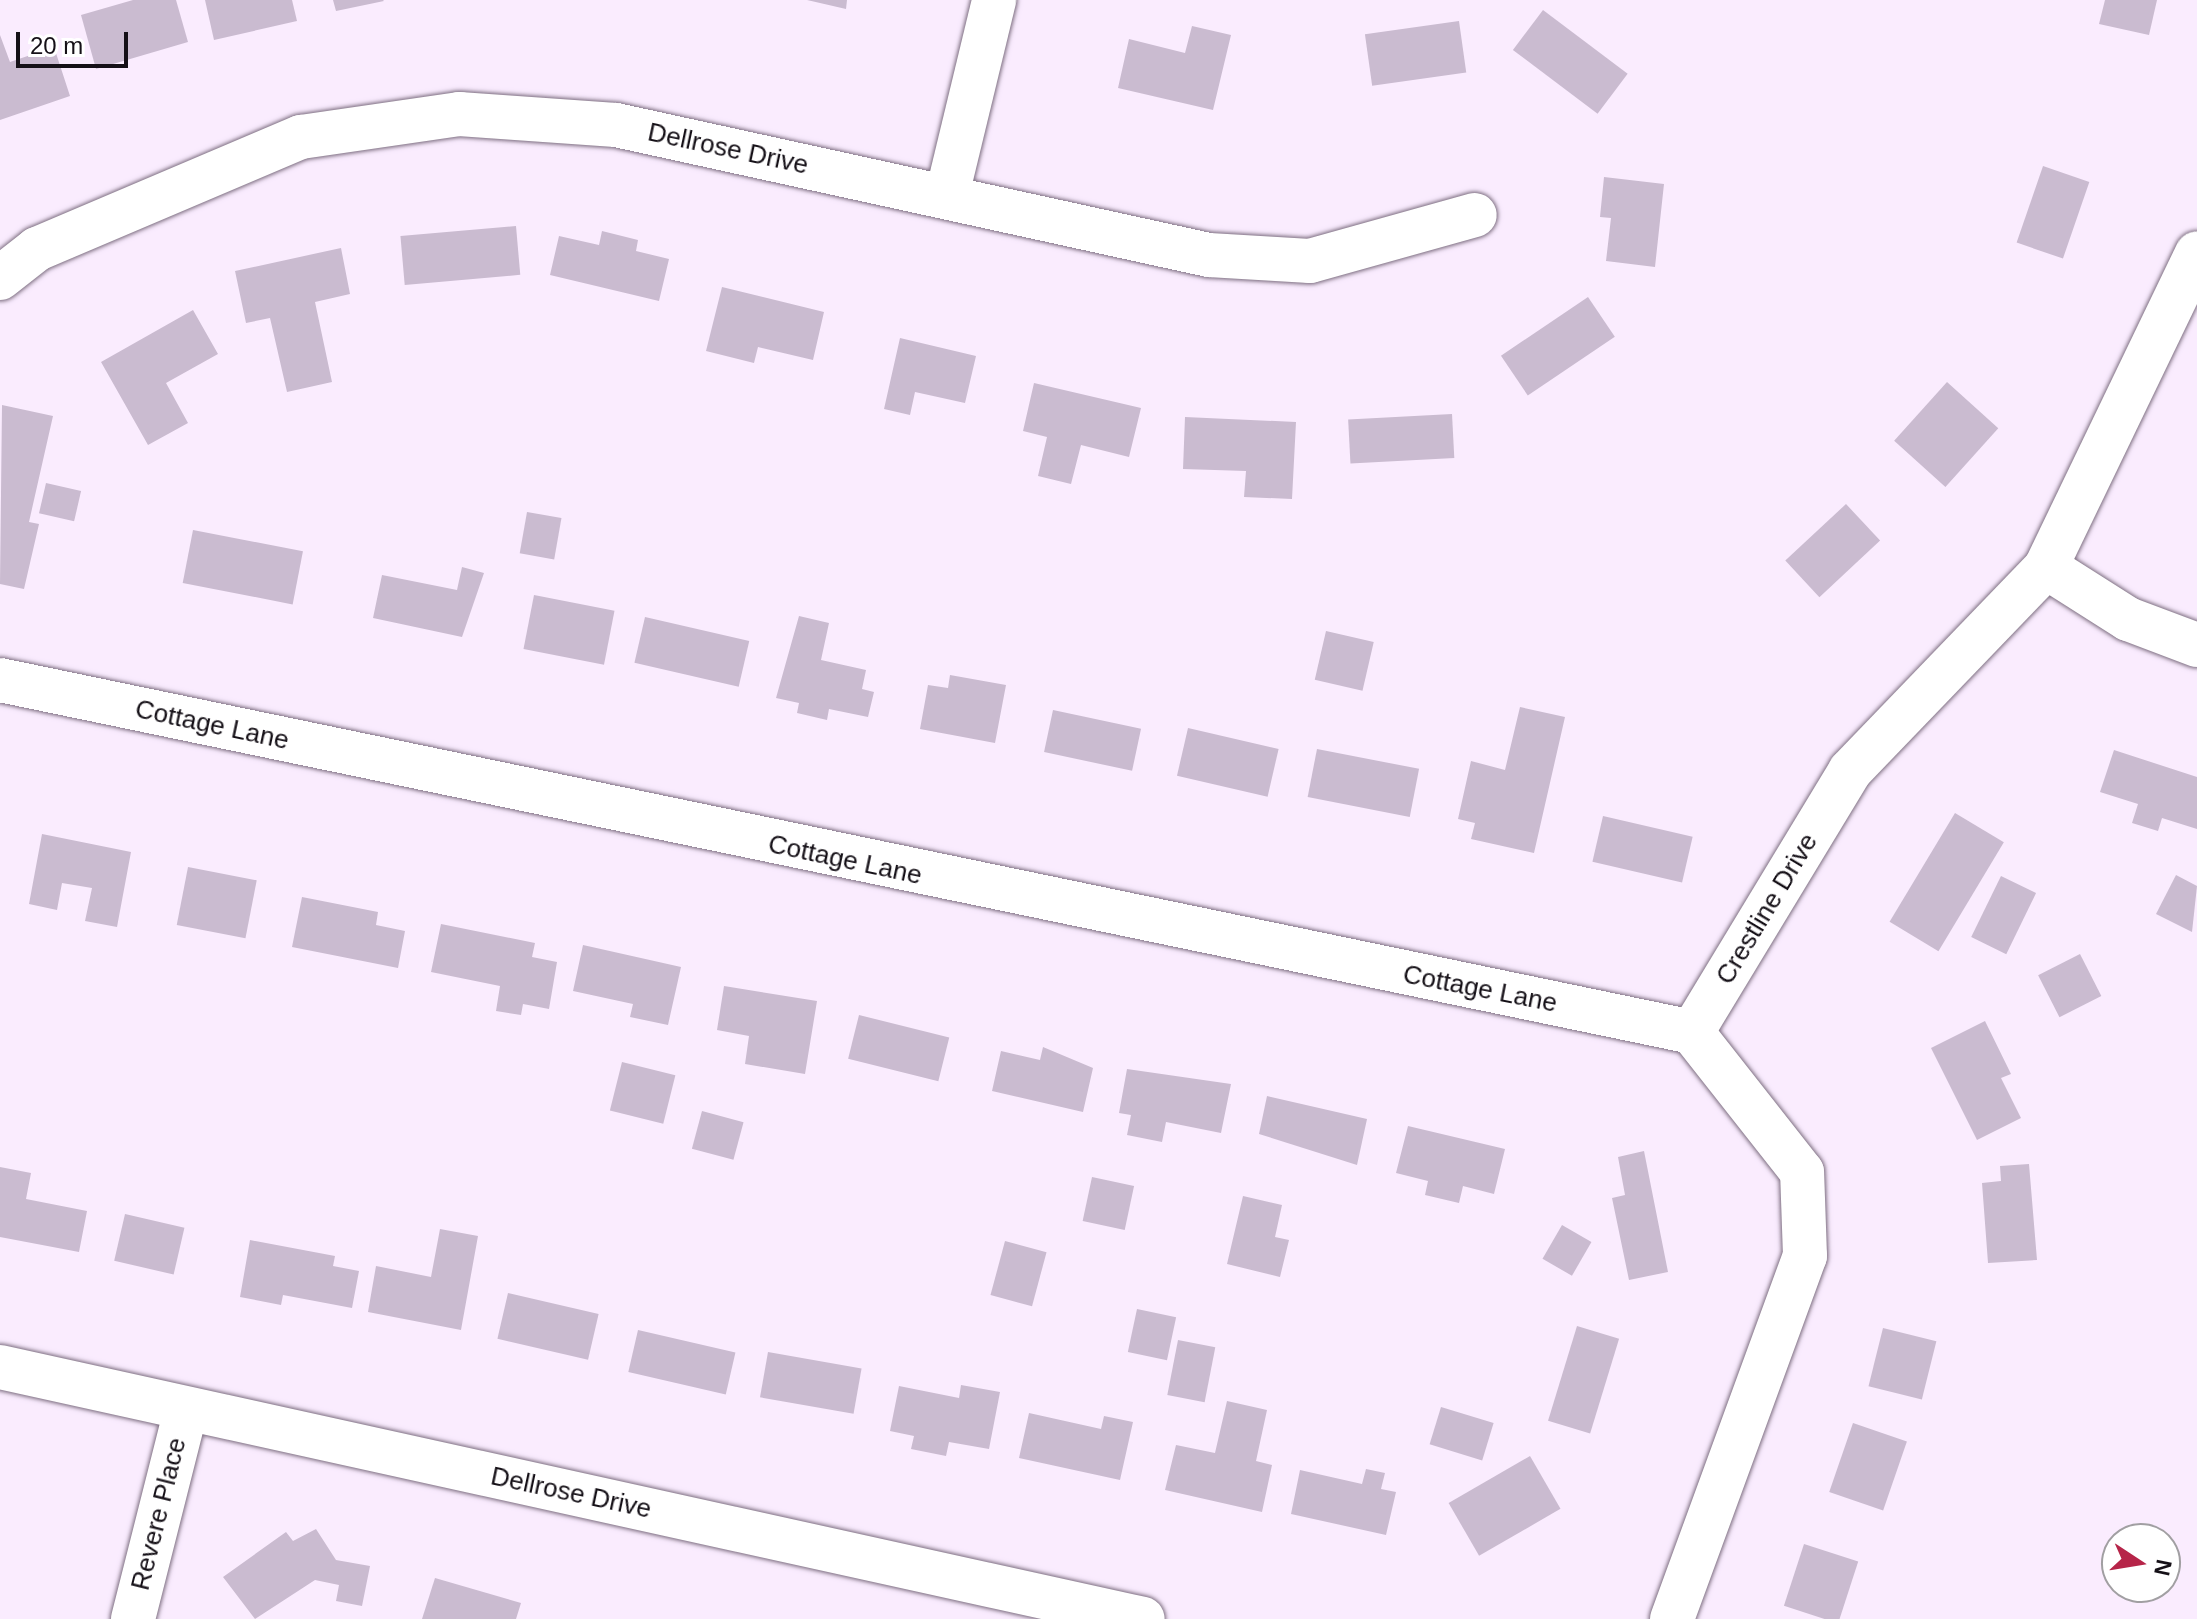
<!DOCTYPE html>
<html>
<head>
<meta charset="utf-8">
<style>
	body { margin:0 }
	#map { position:relative; width:2197px; height:1619px; overflow:hidden; background:#faecfe; font-family:Arial,sans-serif }
	div>[style] { position:absolute }
	[style*='--x'] { left:calc(var(--x)*1px); top:calc(var(--y)*1px); width:calc(var(--w)*1px); rotate:calc(var(--a)*1deg) }
	.building>* { inset:0; background:#cabbd0; transform-origin:0 0 }
	.roads { filter:drop-shadow(0 0 2px #7e6f82) drop-shadow(0 0 2px #7e6f82) }
	.minor>* { height:44px; margin:-22px; padding:0 22px; transform-origin:22px; border-radius:22px; background:#fff }
	span { translate:-50% -50%; white-space:nowrap; text-align:center; line-height:1.15; -webkit-text-stroke:6px #fff; paint-order:stroke }
	.street-label { font-size:26px; color:#151017 }
	.north { position:absolute; left:2101px; top:1523px; width:80px; height:80px; box-sizing:border-box; background:#fff; border:2px solid #a19fa2; border-radius:50%; rotate:102deg; font-size:22px; font-weight:700; line-height:32px; text-align:center; color:#151017 }
	.north::after { content:''; display:block; margin:auto; width:28px; height:36px; background:#b62549; clip-path:polygon(50% 0,100% 100%,50% 72%,0 100%) }
	.scale { position:absolute; left:16px; top:32px; width:112px; height:36px; box-sizing:border-box; border:4px solid #151017; border-top:0; padding-left:10px; font-size:24px; line-height:28px; white-space:nowrap; color:#151017; -webkit-text-stroke:6px #fff; paint-order:stroke }
</style>
</head>
<body>
<div id="map">
	<div class="building">
		<i style="clip-path:polygon(133px 0,176px 0,188px 42px,96px 69px,81px 15px)"></i>
		<i style="clip-path:polygon(205px 0,292px 0,297px 21px,214px 40px)"></i>
		<i style="clip-path:polygon(333px 0,383px 0,384px 1px,336px 11px)"></i>
		<i style="clip-path:polygon(807px 0,847px 0,846px 9px)"></i>
		<i style="clip-path:polygon(2105px 0,2157px 0,2149px 35px,2099px 24px)"></i>
		<i style="left:1543px;top:10px;width:106px;height:50px;rotate:37deg"></i>
		<i style="left:1459px;top:21px;width:52px;height:95px;rotate:82deg"></i>
		<i style="clip-path:polygon(1192px 26px,1231px 35px,1213px 110px,1118px 88px,1129px 39px,1185px 53px)"></i>
		<i style="clip-path:polygon(0 35px,10px 62px,54px 47px,70px 96px,0 120px)"></i>
		<i style="left:2043px;top:166px;width:49px;height:81px;rotate:19deg"></i>
		<i style="clip-path:polygon(1604px 177px,1664px 184px,1655px 267px,1606px 261px,1611px 218px,1600px 217px)"></i>
		<i style="left:516px;top:226px;width:49px;height:116px;rotate:85deg"></i>
		<i style="clip-path:polygon(602px 231px,638px 240px,636px 251px,669px 259px,659px 301px,550px 275px,559px 236px,599px 245px)"></i>
		<i style="clip-path:polygon(341px 248px,350px 294px,315px 302px,332px 382px,287px 392px,270px 318px,246px 323px,235px 271px)"></i>
		<i style="clip-path:polygon(722px 287px,824px 312px,813px 360px,758px 347px,754px 363px,706px 351px)"></i>
		<i style="left:1588px;top:297px;width:48px;height:105px;rotate:56deg"></i>
		<i style="clip-path:polygon(193px 310px,218px 354px,166px 383px,188px 423px,148px 445px,101px 362px)"></i>
		<i style="clip-path:polygon(900px 338px,976px 356px,965px 403px,915px 392px,910px 415px,884px 409px)"></i>
		<i style="left:1947px;top:382px;width:69px;height:79px;rotate:42deg"></i>
		<i style="clip-path:polygon(1034px 383px,1141px 408px,1129px 457px,1081px 445px,1071px 484px,1038px 476px,1047px 437px,1023px 431px)"></i>
		<i style="clip-path:polygon(2px 405px,53px 416px,29px 522px,39px 524px,24px 589px,0 584px)"></i>
		<i style="left:1452px;top:414px;width:44px;height:104px;rotate:87deg"></i>
		<i style="clip-path:polygon(1185px 417px,1296px 422px,1292px 499px,1244px 497px,1246px 471px,1183px 469px)"></i>
		<i style="left:46px;top:483px;width:36px;height:31px;rotate:13deg"></i>
		<i style="left:1846px;top:504px;width:50px;height:83px;rotate:47deg"></i>
		<i style="left:527px;top:512px;width:35px;height:42px;rotate:10deg"></i>
		<i style="left:193px;top:530px;width:112px;height:54px;rotate:11deg"></i>
		<i style="clip-path:polygon(462px 567px,484px 573px,462px 637px,373px 618px,382px 575px,457px 590px)"></i>
		<i style="left:534px;top:595px;width:82px;height:55px;rotate:11deg"></i>
		<i style="clip-path:polygon(799px 616px,829px 623px,821px 660px,866px 670px,862px 689px,874px 692px,868px 717px,829px 709px,827px 720px,797px 713px,799px 703px,776px 698px)"></i>
		<i style="left:645px;top:617px;width:107px;height:47px;rotate:13deg"></i>
		<i style="left:1326px;top:631px;width:49px;height:50px;rotate:13deg"></i>
		<i style="clip-path:polygon(950px 675px,1006px 685px,995px 743px,920px 729px,928px 685px,948px 688px)"></i>
		<i style="clip-path:polygon(1520px 707px,1565px 717px,1534px 853px,1471px 839px,1475px 823px,1458px 819px,1471px 761px,1505px 770px)"></i>
		<i style="left:1053px;top:710px;width:90px;height:43px;rotate:12deg"></i>
		<i style="left:1188px;top:728px;width:93px;height:49px;rotate:13deg"></i>
		<i style="left:1317px;top:749px;width:104px;height:49px;rotate:11deg"></i>
		<i style="clip-path:polygon(2114px 750px,2197px 777px,2197px 829px,2162px 818px,2158px 831px,2132px 823px,2138px 804px,2100px 792px)"></i>
		<i style="left:1955px;top:813px;width:57px;height:127px;rotate:31deg"></i>
		<i style="left:1603px;top:816px;width:92px;height:47px;rotate:13deg"></i>
		<i style="clip-path:polygon(42px 834px,131px 852px,117px 927px,85px 921px,92px 888px,62px 883px,57px 910px,29px 904px)"></i>
		<i style="left:188px;top:867px;width:70px;height:59px;rotate:11deg"></i>
		<i style="clip-path:polygon(2176px 875px,2197px 886px,2192px 932px,2156px 914px)"></i>
		<i style="left:2001px;top:876px;width:39px;height:68px;rotate:26deg"></i>
		<i style="clip-path:polygon(302px 897px,378px 912px,376px 925px,405px 931px,398px 968px,292px 947px)"></i>
		<i style="clip-path:polygon(441px 924px,535px 943px,532px 957px,557px 962px,549px 1009px,523px 1004px,521px 1015px,496px 1011px,500px 986px,431px 972px)"></i>
		<i style="clip-path:polygon(583px 945px,681px 967px,668px 1025px,630px 1017px,633px 1004px,573px 991px)"></i>
		<i style="left:2080px;top:954px;width:47px;height:47px;rotate:63deg"></i>
		<i style="clip-path:polygon(724px 986px,817px 1001px,805px 1074px,745px 1064px,749px 1036px,717px 1030px)"></i>
		<i style="left:859px;top:1015px;width:93px;height:45px;rotate:14deg"></i>
		<i style="clip-path:polygon(1985px 1021px,2011px 1074px,2001px 1078px,2021px 1118px,1977px 1140px,1931px 1048px)"></i>
		<i style="clip-path:polygon(1043px 1047px,1093px 1068px,1083px 1112px,992px 1091px,1001px 1051px,1040px 1060px)"></i>
		<i style="left:622px;top:1062px;width:55px;height:50px;rotate:14deg"></i>
		<i style="clip-path:polygon(1127px 1069px,1231px 1084px,1221px 1133px,1166px 1122px,1162px 1142px,1127px 1135px,1131px 1115px,1119px 1113px)"></i>
		<i style="clip-path:polygon(1267px 1096px,1367px 1119px,1357px 1165px,1259px 1134px)"></i>
		<i style="left:702px;top:1111px;width:43px;height:39px;rotate:15deg"></i>
		<i style="clip-path:polygon(1408px 1126px,1505px 1149px,1494px 1194px,1463px 1186px,1459px 1203px,1425px 1195px,1428px 1181px,1396px 1173px)"></i>
		<i style="clip-path:polygon(1644px 1151px,1668px 1272px,1629px 1280px,1612px 1198px,1625px 1195px,1618px 1157px)"></i>
		<i style="clip-path:polygon(2029px 1164px,2037px 1260px,1988px 1263px,1982px 1183px,2001px 1181px,2000px 1166px)"></i>
		<i style="clip-path:polygon(0 1167px,31px 1173px,26px 1199px,87px 1211px,79px 1252px,0 1237px)"></i>
		<i style="left:1092px;top:1177px;width:43px;height:45px;rotate:12deg"></i>
		<i style="clip-path:polygon(1243px 1196px,1282px 1205px,1275px 1237px,1289px 1240px,1280px 1277px,1227px 1264px)"></i>
		<i style="left:125px;top:1214px;width:61px;height:48px;rotate:13deg"></i>
		<i style="left:1562px;top:1225px;width:34px;height:39px;rotate:30deg"></i>
		<i style="clip-path:polygon(440px 1229px,478px 1236px,461px 1330px,368px 1312px,376px 1266px,431px 1277px)"></i>
		<i style="clip-path:polygon(250px 1240px,335px 1256px,333px 1266px,359px 1271px,352px 1308px,283px 1295px,281px 1305px,240px 1297px)"></i>
		<i style="left:1005px;top:1241px;width:43px;height:56px;rotate:15deg"></i>
		<i style="left:508px;top:1293px;width:93px;height:47px;rotate:13deg"></i>
		<i style="left:1137px;top:1309px;width:40px;height:44px;rotate:12deg"></i>
		<i style="left:1577px;top:1326px;width:44px;height:99px;rotate:17deg"></i>
		<i style="left:1883px;top:1328px;width:55px;height:60px;rotate:14deg"></i>
		<i style="left:638px;top:1330px;width:100px;height:43px;rotate:13deg"></i>
		<i style="left:1178px;top:1340px;width:38px;height:56px;rotate:11deg"></i>
		<i style="left:768px;top:1352px;width:95px;height:46px;rotate:10deg"></i>
		<i style="clip-path:polygon(961px 1385px,1000px 1392px,989px 1449px,949px 1442px,946px 1456px,911px 1449px,914px 1436px,890px 1431px,899px 1386px,959px 1398px)"></i>
		<i style="clip-path:polygon(1227px 1401px,1267px 1410px,1256px 1461px,1272px 1465px,1262px 1512px,1165px 1490px,1176px 1445px,1215px 1453px)"></i>
		<i style="left:1441px;top:1407px;width:55px;height:39px;rotate:17deg"></i>
		<i style="clip-path:polygon(1029px 1413px,1101px 1429px,1104px 1416px,1133px 1422px,1120px 1480px,1019px 1458px)"></i>
		<i style="left:1853px;top:1423px;width:57px;height:73px;rotate:19deg"></i>
		<i style="left:1530px;top:1456px;width:61px;height:94px;rotate:60deg"></i>
		<i style="clip-path:polygon(1366px 1469px,1385px 1473px,1381px 1489px,1396px 1492px,1386px 1535px,1291px 1514px,1300px 1470px,1362px 1484px)"></i>
		<i style="clip-path:polygon(316px 1529px,336px 1560px,370px 1566px,362px 1606px,336px 1601px,339px 1585px,315px 1580px,255px 1619px,223px 1577px,286px 1532px,293px 1541px)"></i>
		<i style="left:1804px;top:1544px;width:57px;height:65px;rotate:18deg"></i>
		<i style="clip-path:polygon(435px 1578px,521px 1603px,516px 1619px,422px 1619px)"></i>
	</div>
	<div class="roads">
		<div class="minor">
			<i style="--x:947;--y:195;--w:201;--a:-76.4"></i>
			<i style="--x:0;--y:278;--w:47;--a:-38.1"></i>
			<i style="--x:37;--y:249;--w:287;--a:-23"></i>
			<i style="--x:301;--y:137;--w:160;--a:-8.3"></i>
			<i style="--x:459;--y:114;--w:157;--a:4"></i>
			<i style="--x:616;--y:125;--w:607;--a:12.37"></i>
			<i style="--x:1209;--y:255;--w:101;--a:3.4"></i>
			<i style="--x:1310;--y:261;--w:171;--a:-15.6"></i>
			<i style="--x:2046;--y:567;--w:97;--a:32.4"></i>
			<i style="--x:2128;--y:619;--w:74;--a:20.6"></i>
			<i style="--x:0;--y:680;--w:1728;--a:11.75"></i>
			<i style="--x:0;--y:1367;--w:1170;--a:12.43"></i>
			<i style="--x:133;--y:1619;--w:217;--a:-75.8"></i>
			<i style="--x:1672;--y:1619;--w:387;--a:-69.9"></i>
			<i style="--x:1805;--y:1256;--w:84;--a:-92"></i>
			<i style="--x:1802;--y:1172;--w:178;--a:-128.2"></i>
			<i style="--x:1692;--y:1032;--w:305;--a:-58.8"></i>
			<i style="--x:1850;--y:771;--w:283;--a:-46.1"></i>
			<i style="--x:2046;--y:567;--w:348;--a:-64.3"></i>
		</div>
	</div>
	<div class="street-label">
		<span style="left:728px;top:149px;rotate:12deg">Dellrose Drive</span>
		<span style="left:212px;top:725px;rotate:12deg">Cottage Lane</span>
		<span style="left:845px;top:860px;rotate:12deg">Cottage Lane</span>
		<span style="left:1767px;top:909px;rotate:-59deg">Crestline Drive</span>
		<span style="left:1480px;top:989px;rotate:11deg">Cottage Lane</span>
		<span style="left:571px;top:1493px;rotate:12deg">Dellrose Drive</span>
		<span style="left:159px;top:1514px;rotate:-76deg">Revere Place</span>
	</div>
	<div class="north">N</div>
	<div class="scale">20 m</div>
</div>
</body>
</html>
